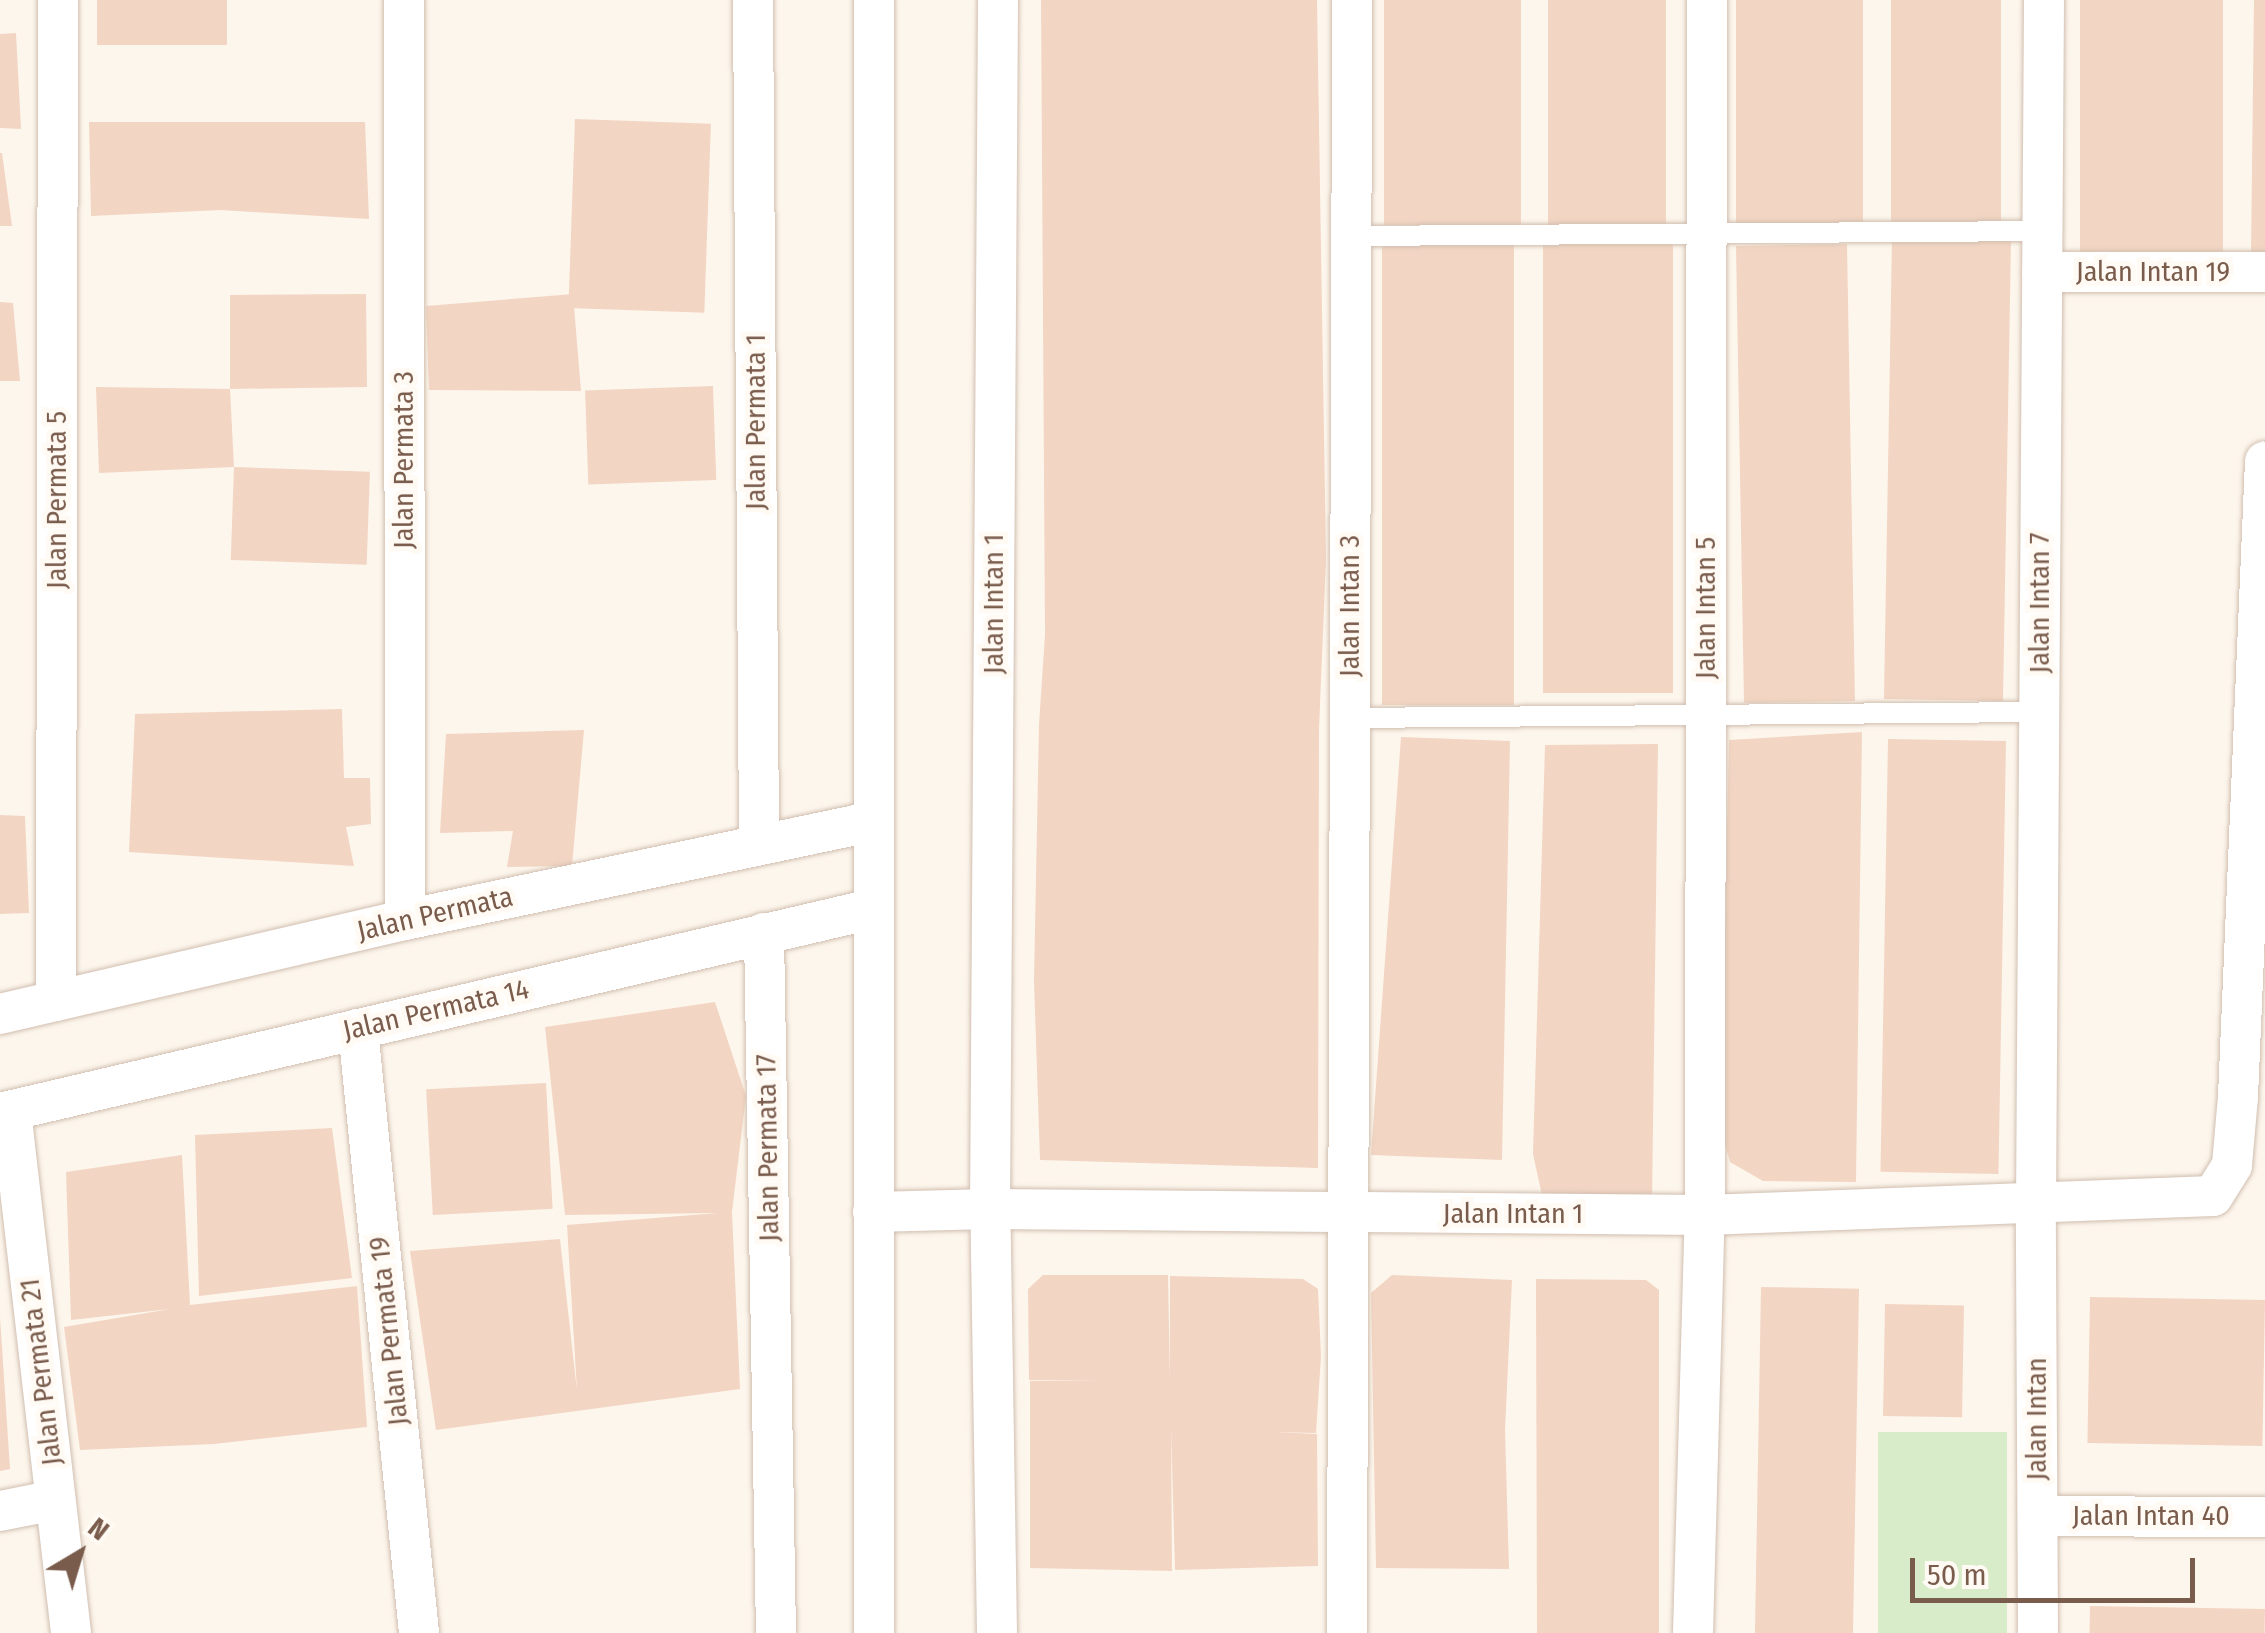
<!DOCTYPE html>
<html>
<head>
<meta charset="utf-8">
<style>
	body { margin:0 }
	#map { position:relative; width:2265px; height:1633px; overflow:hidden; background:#fdf6ec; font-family:"Fira Sans Condensed",sans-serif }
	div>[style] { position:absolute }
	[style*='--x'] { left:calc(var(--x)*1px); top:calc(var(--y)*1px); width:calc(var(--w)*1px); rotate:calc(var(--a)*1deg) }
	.green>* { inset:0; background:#d8ecc9; transform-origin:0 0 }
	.building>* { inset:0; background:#f3d5c3; transform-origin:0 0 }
	.roads { filter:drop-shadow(0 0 2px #d1beb0) drop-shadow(0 0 2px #d1beb0) }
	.lane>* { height:20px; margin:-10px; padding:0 10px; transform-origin:10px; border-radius:10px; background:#fff }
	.street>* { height:40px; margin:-20px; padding:0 20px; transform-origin:20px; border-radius:20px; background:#fff }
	span { translate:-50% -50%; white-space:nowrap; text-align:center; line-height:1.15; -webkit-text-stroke:10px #fffaf3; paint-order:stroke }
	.street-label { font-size:28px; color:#7a5c4d }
	.north { position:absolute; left:30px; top:1503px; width:100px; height:100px; -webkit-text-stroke:8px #fffaf3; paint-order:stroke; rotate:38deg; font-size:28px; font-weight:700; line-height:40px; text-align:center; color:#7a5c4d }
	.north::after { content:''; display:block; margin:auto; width:35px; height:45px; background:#7a5c4d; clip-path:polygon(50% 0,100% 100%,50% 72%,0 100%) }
	.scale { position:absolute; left:1910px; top:1558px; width:285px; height:45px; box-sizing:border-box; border:5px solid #7a5c4d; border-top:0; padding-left:12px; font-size:30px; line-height:35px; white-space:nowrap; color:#7a5c4d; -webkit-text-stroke:8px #fffaf3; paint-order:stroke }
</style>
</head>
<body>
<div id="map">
	<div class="green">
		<i style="left:1878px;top:1432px;width:129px;height:201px"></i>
	</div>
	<div class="building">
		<i style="left:97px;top:0;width:130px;height:45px"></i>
		<i style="clip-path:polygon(1041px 0,1317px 0,1326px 559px,1319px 729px,1318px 1168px,1040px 1160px,1034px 981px,1039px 724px,1045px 635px)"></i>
		<i style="left:1384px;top:0;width:137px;height:225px"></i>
		<i style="left:1548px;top:0;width:118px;height:229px"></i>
		<i style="left:1736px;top:0;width:127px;height:227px"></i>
		<i style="left:1891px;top:0;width:110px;height:225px"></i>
		<i style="left:2080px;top:0;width:143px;height:253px"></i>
		<i style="clip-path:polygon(2254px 0,2265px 0,2265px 254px,2251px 254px)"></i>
		<i style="clip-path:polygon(16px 33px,21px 129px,0 128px,0 34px)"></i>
		<i style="left:575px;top:119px;width:136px;height:189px;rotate:2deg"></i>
		<i style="clip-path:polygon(89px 122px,365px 122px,369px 219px,221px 210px,91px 216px)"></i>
		<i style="clip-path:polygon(0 153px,2px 153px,12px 226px,0 226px)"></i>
		<i style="left:1673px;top:235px;width:458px;height:130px;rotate:90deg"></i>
		<i style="left:1892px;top:239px;width:119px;height:460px;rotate:1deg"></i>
		<i style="left:1847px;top:244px;width:457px;height:111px;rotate:89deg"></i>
		<i style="left:1382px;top:245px;width:132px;height:460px"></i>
		<i style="clip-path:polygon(366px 294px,367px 387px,230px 389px,234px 467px,99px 473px,96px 387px,230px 389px,230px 295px)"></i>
		<i style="clip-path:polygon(573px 294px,581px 391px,429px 390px,426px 306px)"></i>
		<i style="clip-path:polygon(0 302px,13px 303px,20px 381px,0 381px)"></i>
		<i style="left:713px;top:386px;width:94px;height:128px;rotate:88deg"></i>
		<i style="left:234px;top:467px;width:136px;height:93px;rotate:2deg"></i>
		<i style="clip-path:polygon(342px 709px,344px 778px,370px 778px,371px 824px,346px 827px,354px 866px,129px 852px,135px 714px)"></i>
		<i style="clip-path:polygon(584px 730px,572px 866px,507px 867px,513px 831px,440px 833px,446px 734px)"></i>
		<i style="clip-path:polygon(1862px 732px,1856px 1182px,1763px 1181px,1730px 1162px,1721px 1130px,1729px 740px)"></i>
		<i style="clip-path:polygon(1401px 737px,1510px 741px,1502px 1160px,1371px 1155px)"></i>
		<i style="left:2006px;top:741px;width:433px;height:118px;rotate:91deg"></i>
		<i style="clip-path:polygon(1658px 744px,1652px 1202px,1543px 1200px,1533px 1154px,1545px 745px)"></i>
		<i style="clip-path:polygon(0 815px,25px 816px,29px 913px,0 914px)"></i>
		<i style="clip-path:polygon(715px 1002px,746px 1096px,732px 1212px,740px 1389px,436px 1430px,410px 1251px,560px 1239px,577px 1391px,567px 1225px,718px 1213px,565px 1215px,545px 1027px)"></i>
		<i style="left:546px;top:1083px;width:126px;height:120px;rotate:87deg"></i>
		<i style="clip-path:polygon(332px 1128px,352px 1278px,199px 1296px,195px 1135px)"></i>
		<i style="clip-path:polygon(182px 1155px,190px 1305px,357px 1286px,367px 1427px,214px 1444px,80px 1450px,64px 1327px,170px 1309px,71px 1320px,66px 1172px)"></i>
		<i style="clip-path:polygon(1043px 1275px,1168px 1275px,1170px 1381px,1170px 1276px,1303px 1279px,1318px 1289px,1321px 1356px,1316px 1433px,1274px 1432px,1317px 1434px,1318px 1566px,1175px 1570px,1171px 1426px,1172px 1571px,1030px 1568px,1030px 1381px,1102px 1381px,1029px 1380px,1028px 1289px)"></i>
		<i style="clip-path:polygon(1392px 1275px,1512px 1280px,1505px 1430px,1509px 1569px,1376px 1568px,1371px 1293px)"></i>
		<i style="clip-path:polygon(1536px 1279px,1646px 1280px,1659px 1290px,1659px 1633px,1537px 1633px)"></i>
		<i style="left:1761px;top:1287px;width:98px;height:346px;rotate:1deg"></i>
		<i style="left:2090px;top:1297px;width:175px;height:146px;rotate:1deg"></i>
		<i style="left:1885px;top:1304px;width:79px;height:112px;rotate:1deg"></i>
		<i style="clip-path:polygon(0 1317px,10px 1469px,0 1471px)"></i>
		<i style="left:2090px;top:1606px;width:175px;height:27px;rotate:1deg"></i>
	</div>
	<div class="roads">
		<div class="lane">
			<i style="--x:1351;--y:236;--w:691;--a:-0.41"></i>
			<i style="--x:1349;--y:718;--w:690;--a:-0.5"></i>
		</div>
		<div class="street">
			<i style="--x:404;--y:0;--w:920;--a:89.94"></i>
			<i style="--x:753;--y:0;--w:843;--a:89.59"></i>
			<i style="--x:2042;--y:272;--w:223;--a:0"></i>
			<i style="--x:764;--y:933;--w:700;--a:89.02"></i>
			<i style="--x:56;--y:1001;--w:1001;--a:-89.89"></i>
			<i style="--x:0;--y:1014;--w:416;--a:-13.1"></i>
			<i style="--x:405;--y:920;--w:477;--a:-11.9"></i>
			<i style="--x:358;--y:1029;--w:607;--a:84.23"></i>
			<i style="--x:11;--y:1111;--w:525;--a:83.44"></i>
			<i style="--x:0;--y:1113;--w:896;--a:-13.17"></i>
			<i style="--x:873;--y:1212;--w:117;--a:-1.5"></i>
			<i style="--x:990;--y:1209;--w:715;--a:0.48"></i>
			<i style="--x:1705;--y:1215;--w:508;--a:-2.14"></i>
			<i style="--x:2213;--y:1196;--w:36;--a:-58"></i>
			<i style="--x:2232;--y:1165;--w:68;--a:-85"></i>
			<i style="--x:2238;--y:1097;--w:636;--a:-87.57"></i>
			<i style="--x:0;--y:1511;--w:56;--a:-11.3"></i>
			<i style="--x:2038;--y:1516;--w:227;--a:0.3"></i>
			<i style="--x:874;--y:1633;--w:1633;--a:-90"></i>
			<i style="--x:997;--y:1633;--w:424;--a:-90.9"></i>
			<i style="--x:990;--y:1209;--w:1209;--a:-89.62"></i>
			<i style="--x:1347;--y:1633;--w:1633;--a:-89.82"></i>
			<i style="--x:1693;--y:1633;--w:418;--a:-88.4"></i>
			<i style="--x:1705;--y:1215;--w:1215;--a:-89.91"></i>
			<i style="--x:2038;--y:1633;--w:427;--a:-90.3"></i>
			<i style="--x:2036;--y:1206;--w:1206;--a:-89.62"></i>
		</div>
	</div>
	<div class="street-label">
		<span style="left:2153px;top:272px">Jalan Intan 19</span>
		<span style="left:756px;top:422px;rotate:-90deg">Jalan Permata 1</span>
		<span style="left:404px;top:460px;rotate:-90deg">Jalan Permata 3</span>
		<span style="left:57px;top:500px;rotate:-90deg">Jalan Permata 5</span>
		<span style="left:2040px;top:603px;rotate:-90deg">Jalan Intan 7</span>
		<span style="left:994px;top:604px;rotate:-90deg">Jalan Intan 1</span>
		<span style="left:1350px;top:606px;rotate:-90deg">Jalan Intan 3</span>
		<span style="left:1706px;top:608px;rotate:-90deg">Jalan Intan 5</span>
		<span style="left:435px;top:914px;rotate:-13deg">Jalan Permata</span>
		<span style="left:436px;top:1010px;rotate:-13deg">Jalan Permata 14</span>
		<span style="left:768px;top:1148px;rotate:-91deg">Jalan Permata 17</span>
		<span style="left:1513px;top:1214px">Jalan Intan 1</span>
		<span style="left:389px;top:1331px;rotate:-96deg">Jalan Permata 19</span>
		<span style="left:41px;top:1372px;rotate:-97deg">Jalan Permata 21</span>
		<span style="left:2037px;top:1419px;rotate:-90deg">Jalan Intan</span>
		<span style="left:2151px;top:1516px">Jalan Intan 40</span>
	</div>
	<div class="north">N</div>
	<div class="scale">50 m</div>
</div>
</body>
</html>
